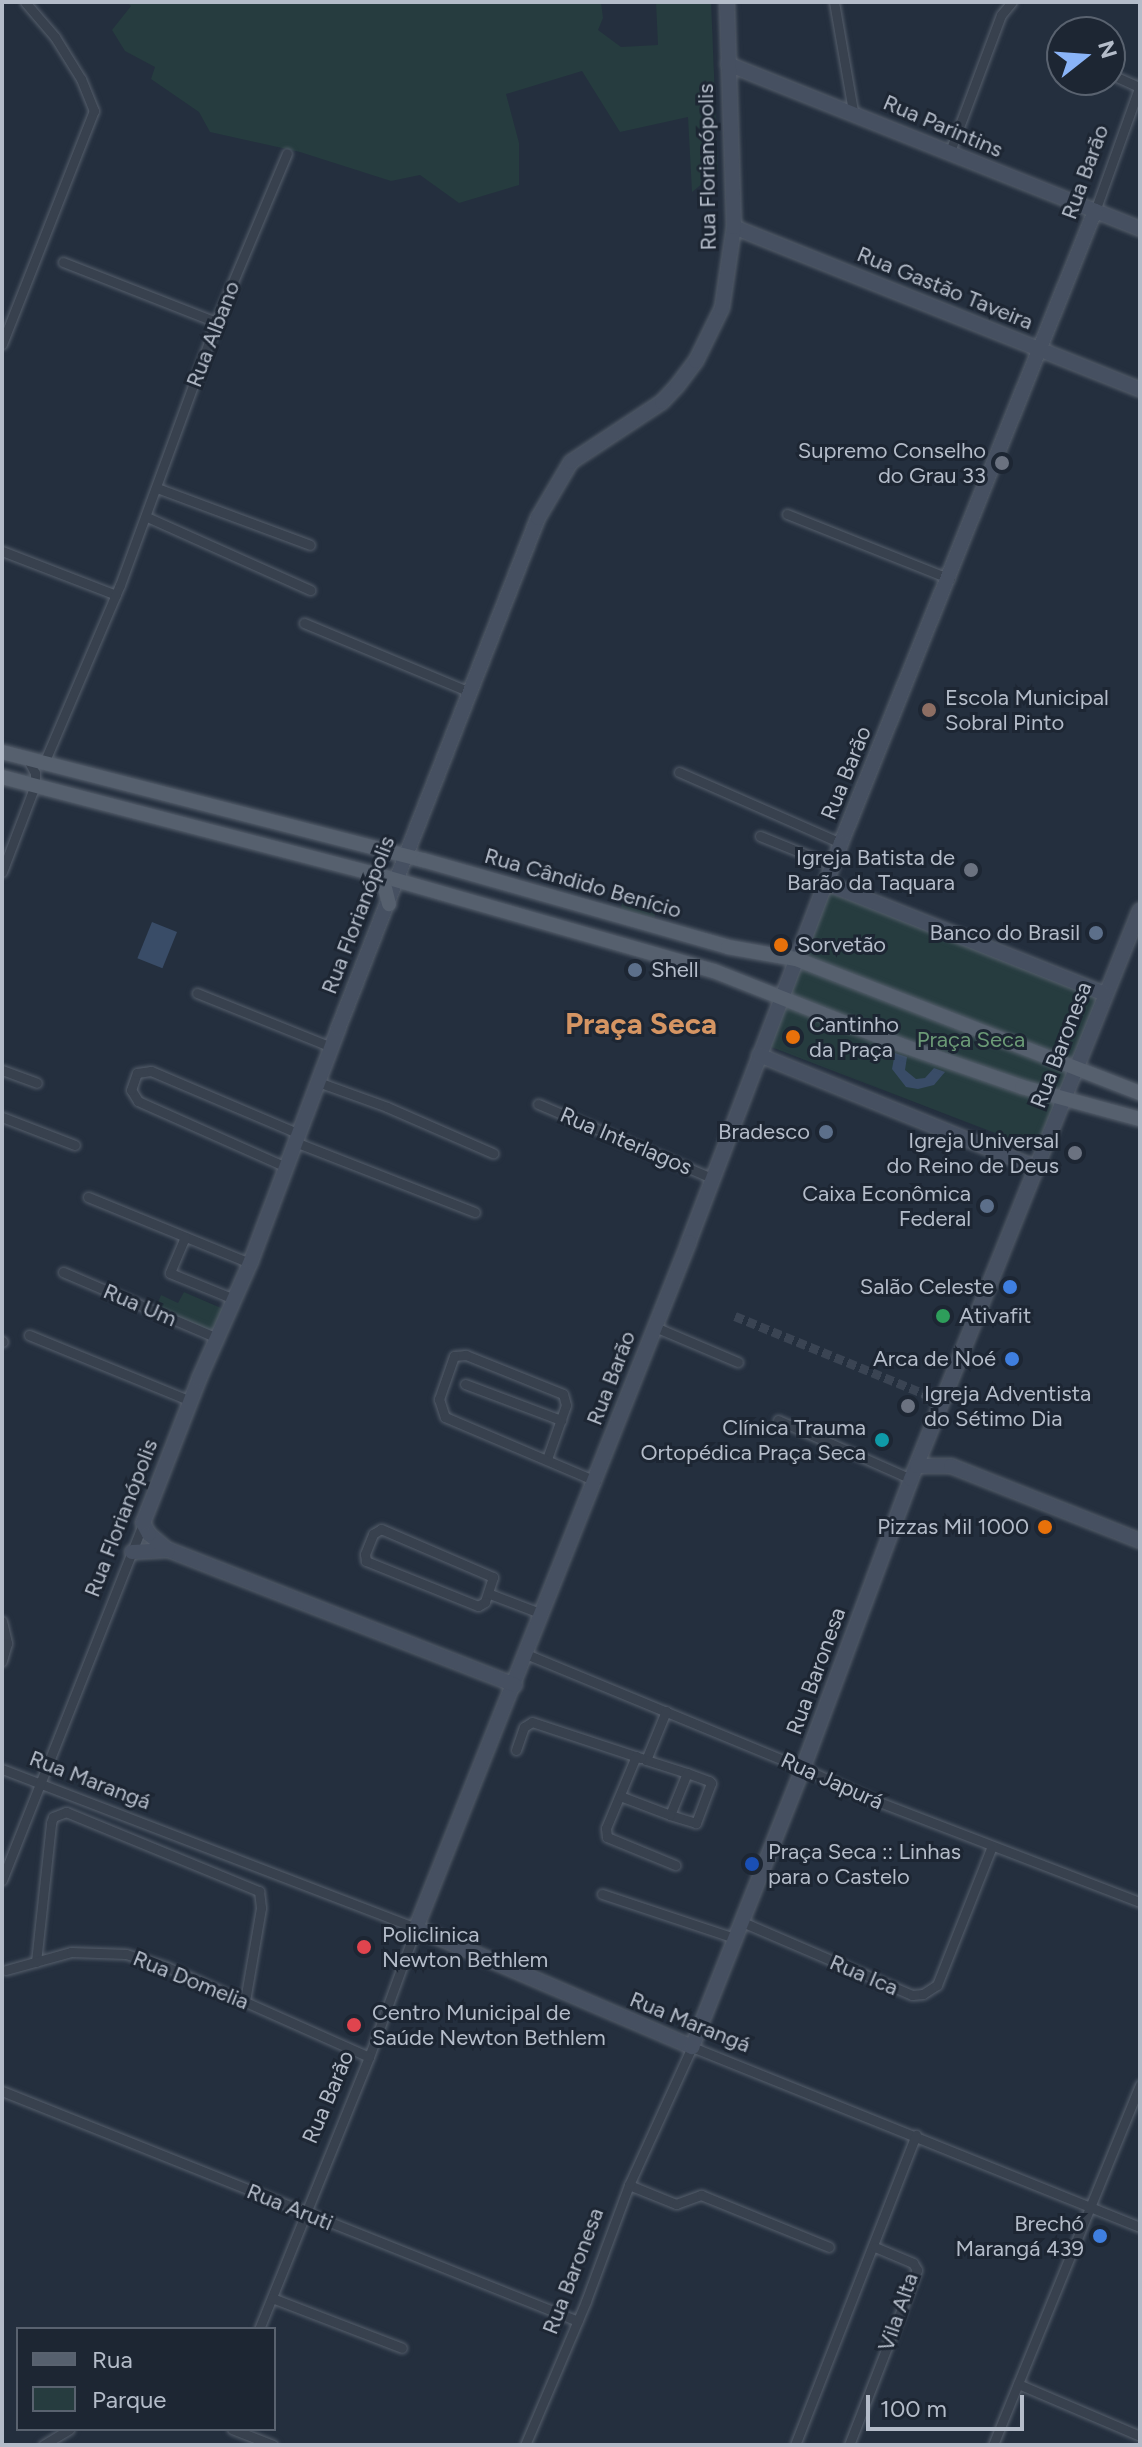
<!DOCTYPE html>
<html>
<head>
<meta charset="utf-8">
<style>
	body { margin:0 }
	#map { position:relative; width:1142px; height:2447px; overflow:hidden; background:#242f3e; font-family:Figtree,sans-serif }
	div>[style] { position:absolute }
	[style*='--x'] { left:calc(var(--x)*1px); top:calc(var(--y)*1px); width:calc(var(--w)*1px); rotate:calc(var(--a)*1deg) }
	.green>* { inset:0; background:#263c3f; transform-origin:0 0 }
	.water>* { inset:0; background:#394c67; transform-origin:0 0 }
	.street-tunnel>* { height:9px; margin-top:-4.5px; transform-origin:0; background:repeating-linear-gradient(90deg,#3a4453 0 9px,transparent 0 13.5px) }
	.roads { filter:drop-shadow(0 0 2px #565f6c) drop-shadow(0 0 2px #565f6c) }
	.street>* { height:9px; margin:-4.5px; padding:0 4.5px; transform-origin:4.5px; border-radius:4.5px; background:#38414e }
	.secondary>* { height:14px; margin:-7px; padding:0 7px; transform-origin:7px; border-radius:7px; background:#465061 }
	.primary>* { height:14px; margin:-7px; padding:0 7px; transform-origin:7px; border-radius:7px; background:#56606e }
	.dots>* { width:22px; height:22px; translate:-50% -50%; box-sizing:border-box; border:4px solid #1d2633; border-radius:50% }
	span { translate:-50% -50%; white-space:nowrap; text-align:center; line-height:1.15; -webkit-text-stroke:6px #1d2633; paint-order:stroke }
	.street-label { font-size:22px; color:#b4bcc9 }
	.poi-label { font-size:22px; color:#b4bcc9 }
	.right { translate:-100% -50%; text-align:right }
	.left { translate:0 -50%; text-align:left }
	.park-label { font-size:22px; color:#6b9a76 }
	.district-label { font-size:30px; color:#d59563; font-weight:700 }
	.frame { position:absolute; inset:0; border:4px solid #b4bcc9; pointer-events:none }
	.legend { position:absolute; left:16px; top:2327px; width:260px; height:104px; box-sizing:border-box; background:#1d2633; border:2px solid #59626f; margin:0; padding:10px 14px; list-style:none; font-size:24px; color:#b4bcc9 }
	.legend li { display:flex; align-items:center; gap:16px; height:40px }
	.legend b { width:40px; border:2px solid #59626f }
	.north { position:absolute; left:1046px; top:16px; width:80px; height:80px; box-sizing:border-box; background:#1d2633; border:2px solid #59626f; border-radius:50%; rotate:73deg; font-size:22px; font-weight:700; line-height:32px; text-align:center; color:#b4bcc9 }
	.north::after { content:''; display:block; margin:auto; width:28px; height:36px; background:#8ab4f8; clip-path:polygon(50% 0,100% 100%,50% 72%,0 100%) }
	.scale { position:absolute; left:866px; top:2395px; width:158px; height:36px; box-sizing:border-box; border:4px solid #b4bcc9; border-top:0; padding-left:10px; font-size:24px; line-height:28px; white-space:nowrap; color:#b4bcc9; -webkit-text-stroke:6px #1d2633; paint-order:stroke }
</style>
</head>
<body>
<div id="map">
	<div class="green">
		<i style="clip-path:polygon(127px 2px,601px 2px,603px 18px,598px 30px,621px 47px,658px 45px,656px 2px,711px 2px,718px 171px,692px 192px,688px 117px,620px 132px,582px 71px,506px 94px,519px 143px,519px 185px,459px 203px,420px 175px,391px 181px,300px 152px,210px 132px,199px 112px,151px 79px,155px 67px,125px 51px,112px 30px,131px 6px)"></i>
		<i style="left:626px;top:890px;width:35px;height:22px;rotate:16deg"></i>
		<i style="left:825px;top:891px;width:293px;height:165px;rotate:21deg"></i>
		<i style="clip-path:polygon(184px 1292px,228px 1311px,218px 1334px,155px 1310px,161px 1295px,178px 1303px)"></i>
	</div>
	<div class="water">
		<i style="left:152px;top:922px;width:27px;height:39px;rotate:22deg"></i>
		<i style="clip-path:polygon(895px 1053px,907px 1057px,905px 1070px,916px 1079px,925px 1078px,934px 1068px,945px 1072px,934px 1085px,918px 1089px,906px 1087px,892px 1069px)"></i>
	</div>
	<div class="street-tunnel">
		<i style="--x:735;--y:1316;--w:209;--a:22.3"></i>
	</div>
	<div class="roads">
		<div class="street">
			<i style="--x:834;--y:2;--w:111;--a:80.1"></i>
			<i style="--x:1110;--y:74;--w:32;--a:24"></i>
			<i style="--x:949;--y:154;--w:148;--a:-69.5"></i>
			<i style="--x:1001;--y:15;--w:17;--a:-50"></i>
			<i style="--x:1095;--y:211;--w:134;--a:-70.3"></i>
			<i style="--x:63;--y:262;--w:164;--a:21.4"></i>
			<i style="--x:2;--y:344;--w:251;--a:-68.5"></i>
			<i style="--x:94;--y:111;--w:35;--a:-112"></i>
			<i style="--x:81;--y:79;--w:49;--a:-121.8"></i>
			<i style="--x:55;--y:37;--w:46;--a:-130.6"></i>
			<i style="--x:157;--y:488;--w:163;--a:20.4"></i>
			<i style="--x:787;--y:514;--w:175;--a:21.7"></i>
			<i style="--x:147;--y:517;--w:179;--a:24.1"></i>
			<i style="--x:2;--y:551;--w:122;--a:21.1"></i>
			<i style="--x:304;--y:623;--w:180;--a:22.6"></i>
			<i style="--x:44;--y:763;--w:194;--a:-66.9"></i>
			<i style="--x:120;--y:585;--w:280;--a:-69.9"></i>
			<i style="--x:216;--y:322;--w:183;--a:-67.2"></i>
			<i style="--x:679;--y:772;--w:177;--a:23.7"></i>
			<i style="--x:760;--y:836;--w:78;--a:21.9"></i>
			<i style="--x:2;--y:872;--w:93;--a:-69.2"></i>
			<i style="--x:35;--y:785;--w:12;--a:-90"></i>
			<i style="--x:35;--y:773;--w:17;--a:-118"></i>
			<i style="--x:197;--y:993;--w:144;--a:21.9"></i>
			<i style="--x:2;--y:1070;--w:37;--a:20"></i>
			<i style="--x:318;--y:1082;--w:73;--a:19.9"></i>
			<i style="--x:387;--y:1107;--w:116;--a:23.5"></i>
			<i style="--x:538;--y:1104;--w:191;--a:23.1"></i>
			<i style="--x:2;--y:1117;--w:78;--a:21"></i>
			<i style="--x:295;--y:1142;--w:193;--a:21.3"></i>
			<i style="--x:286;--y:1167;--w:162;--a:-156"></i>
			<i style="--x:138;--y:1101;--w:13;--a:-122"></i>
			<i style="--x:131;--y:1090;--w:18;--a:-71"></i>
			<i style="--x:137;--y:1073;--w:14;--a:-8"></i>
			<i style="--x:151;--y:1071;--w:159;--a:23"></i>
			<i style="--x:88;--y:1197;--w:175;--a:22.2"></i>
			<i style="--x:185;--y:1237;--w:39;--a:113"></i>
			<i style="--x:170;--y:1273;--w:69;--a:22.1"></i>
			<i style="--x:63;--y:1272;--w:168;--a:23.2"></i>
			<i style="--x:655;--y:1327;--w:90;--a:22.9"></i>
			<i style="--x:29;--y:1335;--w:175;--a:22.2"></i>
			<i style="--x:2;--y:1341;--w:1;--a:45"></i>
			<i style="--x:465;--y:1384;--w:103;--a:20.6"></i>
			<i style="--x:928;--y:1395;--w:16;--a:22"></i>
			<i style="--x:778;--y:1420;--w:145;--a:23.9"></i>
			<i style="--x:547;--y:1459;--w:57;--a:-70.6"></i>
			<i style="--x:566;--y:1405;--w:11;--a:-105"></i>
			<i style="--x:563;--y:1394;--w:105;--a:-158.1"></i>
			<i style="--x:466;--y:1355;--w:12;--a:175"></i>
			<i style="--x:454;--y:1356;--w:46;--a:109.2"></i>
			<i style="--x:439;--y:1399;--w:19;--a:72"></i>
			<i style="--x:445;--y:1417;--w:164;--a:23"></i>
			<i style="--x:381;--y:1529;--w:122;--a:23.2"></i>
			<i style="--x:493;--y:1577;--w:26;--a:108"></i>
			<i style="--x:485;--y:1602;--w:8;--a:150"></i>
			<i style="--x:478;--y:1606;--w:121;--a:-158.1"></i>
			<i style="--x:366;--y:1561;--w:7;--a:-98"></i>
			<i style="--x:365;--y:1554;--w:22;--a:-68"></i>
			<i style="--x:373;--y:1534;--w:9;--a:-32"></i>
			<i style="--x:490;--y:1594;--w:56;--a:21"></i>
			<i style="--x:2;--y:1621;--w:23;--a:77"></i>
			<i style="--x:7;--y:1643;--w:19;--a:106"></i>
			<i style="--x:526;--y:1654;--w:300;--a:22.4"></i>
			<i style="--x:803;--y:1768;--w:69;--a:24.7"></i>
			<i style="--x:866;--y:1797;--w:293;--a:21"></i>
			<i style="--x:666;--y:1711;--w:53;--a:112.2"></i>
			<i style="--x:646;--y:1760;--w:43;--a:17.6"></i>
			<i style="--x:687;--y:1773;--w:23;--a:20"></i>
			<i style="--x:709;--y:1781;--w:3;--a:45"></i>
			<i style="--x:711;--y:1783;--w:43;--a:110.6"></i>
			<i style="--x:696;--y:1823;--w:27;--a:-163"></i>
			<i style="--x:670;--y:1815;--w:45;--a:-68"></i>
			<i style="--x:516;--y:1750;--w:24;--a:-71"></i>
			<i style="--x:524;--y:1727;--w:9;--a:-32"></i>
			<i style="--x:532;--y:1722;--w:115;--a:18.3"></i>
			<i style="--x:636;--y:1756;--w:78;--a:112.6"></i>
			<i style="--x:606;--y:1828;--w:9;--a:84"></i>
			<i style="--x:607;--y:1837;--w:74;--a:22.4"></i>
			<i style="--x:2;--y:1769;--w:443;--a:21"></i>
			<i style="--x:416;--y:1928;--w:137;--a:110"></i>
			<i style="--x:369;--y:2057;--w:293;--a:112"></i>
			<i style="--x:620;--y:1796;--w:53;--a:20.8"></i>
			<i style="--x:2;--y:1880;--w:384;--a:-68.4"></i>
			<i style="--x:602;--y:1894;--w:139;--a:18.4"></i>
			<i style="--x:740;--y:1921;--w:187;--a:23.3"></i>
			<i style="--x:912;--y:1995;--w:11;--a:-5"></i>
			<i style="--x:923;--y:1994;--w:17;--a:-33"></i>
			<i style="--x:937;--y:1985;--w:149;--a:-68.4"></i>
			<i style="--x:36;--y:1962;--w:140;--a:-83.8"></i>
			<i style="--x:51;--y:1823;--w:6;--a:-72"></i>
			<i style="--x:53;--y:1817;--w:14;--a:-21"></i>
			<i style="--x:66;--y:1812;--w:209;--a:22.3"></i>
			<i style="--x:259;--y:1891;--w:17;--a:83"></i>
			<i style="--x:261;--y:1908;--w:94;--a:99.8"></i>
			<i style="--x:6;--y:1970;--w:67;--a:-15.5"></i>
			<i style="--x:71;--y:1952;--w:55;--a:2.1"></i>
			<i style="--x:126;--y:1954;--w:43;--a:17.6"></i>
			<i style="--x:167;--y:1967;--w:221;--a:24"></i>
			<i style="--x:2;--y:2091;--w:620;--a:21.77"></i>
			<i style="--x:629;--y:2185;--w:51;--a:22"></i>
			<i style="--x:676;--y:2204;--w:27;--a:-20"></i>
			<i style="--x:701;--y:2195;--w:138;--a:22.1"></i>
			<i style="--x:272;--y:2298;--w:139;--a:21"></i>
			<i style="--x:1018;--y:2384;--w:133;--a:23.1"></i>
			<i style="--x:232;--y:2429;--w:44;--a:21.3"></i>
			<i style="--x:43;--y:2445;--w:31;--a:-31"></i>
			<i style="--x:525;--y:2445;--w:156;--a:-67"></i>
			<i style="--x:586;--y:2301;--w:124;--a:-69.7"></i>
			<i style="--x:629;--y:2185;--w:152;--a:-65.5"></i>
			<i style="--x:692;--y:2047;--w:483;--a:21.9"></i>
			<i style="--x:795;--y:2445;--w:333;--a:-68.7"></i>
			<i style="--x:849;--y:2445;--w:188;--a:-68.8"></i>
			<i style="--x:917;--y:2270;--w:8;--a:-120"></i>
			<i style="--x:913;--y:2263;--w:41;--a:-157.2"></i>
			<i style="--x:993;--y:2445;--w:389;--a:-67.8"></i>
		</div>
		<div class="secondary">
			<i style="--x:728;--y:64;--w:444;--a:21.8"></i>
			<i style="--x:1095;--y:211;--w:681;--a:111.9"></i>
			<i style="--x:841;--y:843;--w:427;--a:110.9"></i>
			<i style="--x:689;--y:1242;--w:738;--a:111.7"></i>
			<i style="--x:416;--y:1928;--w:301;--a:23.3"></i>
			<i style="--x:692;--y:2047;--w:300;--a:-68.3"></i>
			<i style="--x:803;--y:1768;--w:309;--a:-69.5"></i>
			<i style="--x:911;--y:1479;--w:613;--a:-68.08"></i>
			<i style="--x:734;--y:227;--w:437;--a:21.8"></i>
			<i style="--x:826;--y:883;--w:300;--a:21.7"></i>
			<i style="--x:759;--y:1055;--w:300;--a:22.1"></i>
			<i style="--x:917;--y:1466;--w:34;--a:0"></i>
			<i style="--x:951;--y:1466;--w:203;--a:21.6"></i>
			<i style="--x:132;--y:1552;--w:36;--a:-3"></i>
			<i style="--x:515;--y:1685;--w:372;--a:-158.7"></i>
			<i style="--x:168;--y:1550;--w:25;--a:-140"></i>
			<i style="--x:149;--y:1534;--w:13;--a:-119"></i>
			<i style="--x:143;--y:1523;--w:155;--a:-68.7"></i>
			<i style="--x:199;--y:1379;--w:129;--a:-66.2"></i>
			<i style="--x:251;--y:1261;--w:248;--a:-69.4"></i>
			<i style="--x:338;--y:1029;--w:549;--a:-68.63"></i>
			<i style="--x:538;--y:518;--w:65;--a:-59.5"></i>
			<i style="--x:571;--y:462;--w:109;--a:-33.4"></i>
			<i style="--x:662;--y:402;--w:22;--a:-47"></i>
			<i style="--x:677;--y:386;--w:31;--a:-53"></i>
			<i style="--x:696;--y:361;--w:59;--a:-63.9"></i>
			<i style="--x:722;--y:308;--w:82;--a:-81.6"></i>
			<i style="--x:734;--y:227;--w:225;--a:-91.8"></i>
		</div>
		<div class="primary">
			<i style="--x:2;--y:752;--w:435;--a:14.4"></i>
			<i style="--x:423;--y:860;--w:317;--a:15.9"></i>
			<i style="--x:728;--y:947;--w:69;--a:10"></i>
			<i style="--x:796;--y:959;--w:369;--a:21.3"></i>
			<i style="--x:2;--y:777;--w:393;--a:14.6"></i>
			<i style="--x:382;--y:876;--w:345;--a:16"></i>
			<i style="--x:714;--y:971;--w:201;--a:21.6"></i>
			<i style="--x:901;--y:1045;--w:128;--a:19.1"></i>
			<i style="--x:1022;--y:1087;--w:122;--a:15.2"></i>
			<i style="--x:382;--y:876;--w:29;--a:76"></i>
		</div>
	</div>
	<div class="dots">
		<i style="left:1002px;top:463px;background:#6b7280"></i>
		<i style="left:929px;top:710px;background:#8d6e63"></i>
		<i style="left:971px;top:870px;background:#6b7280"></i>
		<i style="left:1096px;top:933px;background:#5c6f8a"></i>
		<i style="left:781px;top:945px;background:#e8710a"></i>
		<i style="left:635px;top:970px;background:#5c6f8a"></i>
		<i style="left:793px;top:1037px;background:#e8710a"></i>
		<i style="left:826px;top:1132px;background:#5c6f8a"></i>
		<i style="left:1075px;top:1153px;background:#6b7280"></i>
		<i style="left:987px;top:1206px;background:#5c6f8a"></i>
		<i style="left:1010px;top:1287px;background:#3f7fe0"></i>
		<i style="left:943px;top:1316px;background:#2e9e5b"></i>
		<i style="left:1012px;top:1359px;background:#3f7fe0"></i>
		<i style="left:908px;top:1406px;background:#6b7280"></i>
		<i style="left:882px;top:1440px;background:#0f9aa8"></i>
		<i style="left:1045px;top:1527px;background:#e8710a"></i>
		<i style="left:752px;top:1864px;background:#1a4fb4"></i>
		<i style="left:364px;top:1947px;background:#e0444e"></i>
		<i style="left:354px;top:2025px;background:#e0444e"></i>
		<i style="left:1100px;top:2236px;background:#3f7fe0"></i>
	</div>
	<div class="street-label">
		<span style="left:943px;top:126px;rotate:23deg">Rua Parintins</span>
		<span style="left:707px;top:167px;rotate:-91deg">Rua Florianópolis</span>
		<span style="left:1085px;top:172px;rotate:-70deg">Rua Barão</span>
		<span style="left:945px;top:288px;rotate:22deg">Rua Gastão Taveira</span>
		<span style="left:213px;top:334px;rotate:-69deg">Rua Albano</span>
		<span style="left:846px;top:773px;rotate:-68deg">Rua Barão</span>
		<span style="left:583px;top:883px;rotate:16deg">Rua Cândido Benício</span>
		<span style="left:358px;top:915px;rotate:-69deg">Rua Florianópolis</span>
		<span style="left:1061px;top:1045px;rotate:-69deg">Rua Baronesa</span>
		<span style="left:626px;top:1141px;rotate:23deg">Rua Interlagos</span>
		<span style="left:140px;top:1305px;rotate:23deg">Rua Um</span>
		<span style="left:611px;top:1378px;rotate:-69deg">Rua Barão</span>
		<span style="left:121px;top:1518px;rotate:-69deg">Rua Florianópolis</span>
		<span style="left:816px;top:1671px;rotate:-70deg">Rua Baronesa</span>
		<span style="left:90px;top:1780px;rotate:21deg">Rua Marangá</span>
		<span style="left:832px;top:1781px;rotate:24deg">Rua Japurá</span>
		<span style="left:864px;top:1975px;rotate:23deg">Rua Ica</span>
		<span style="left:191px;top:1980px;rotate:22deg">Rua Domelia</span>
		<span style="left:690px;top:2022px;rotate:22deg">Rua Marangá</span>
		<span style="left:328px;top:2097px;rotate:-67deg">Rua Barão</span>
		<span style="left:290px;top:2207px;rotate:22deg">Rua Aruti</span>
		<span style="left:573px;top:2271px;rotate:-69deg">Rua Baronesa</span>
		<span style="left:898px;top:2312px;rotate:-71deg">Vila Alta</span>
	</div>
	<div class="poi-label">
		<span class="right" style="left:986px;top:463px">Supremo Conselho<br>do Grau 33</span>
		<span class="left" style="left:945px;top:710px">Escola Municipal<br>Sobral Pinto</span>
		<span class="right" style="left:955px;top:870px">Igreja Batista de<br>Barão da Taquara</span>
		<span class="right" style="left:1080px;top:933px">Banco do Brasil</span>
		<span class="left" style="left:797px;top:945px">Sorvetão</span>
		<span class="left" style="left:651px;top:970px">Shell</span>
		<span class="left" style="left:809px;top:1037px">Cantinho<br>da Praça</span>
		<span class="right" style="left:810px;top:1132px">Bradesco</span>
		<span class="right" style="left:1059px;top:1153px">Igreja Universal<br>do Reino de Deus</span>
		<span class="right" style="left:971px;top:1206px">Caixa Econômica<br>Federal</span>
		<span class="right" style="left:994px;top:1287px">Salão Celeste</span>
		<span class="left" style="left:959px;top:1316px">Ativafit</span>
		<span class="right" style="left:996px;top:1359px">Arca de Noé</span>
		<span class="left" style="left:924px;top:1406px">Igreja Adventista<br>do Sétimo Dia</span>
		<span class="right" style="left:866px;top:1440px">Clínica Trauma<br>Ortopédica Praça Seca</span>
		<span class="right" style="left:1029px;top:1527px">Pizzas Mil 1000</span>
		<span class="left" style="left:768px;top:1864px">Praça Seca :: Linhas<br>para o Castelo</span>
		<span class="left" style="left:382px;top:1947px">Policlinica<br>Newton Bethlem</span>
		<span class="left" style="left:372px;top:2025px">Centro Municipal de<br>Saúde Newton Bethlem</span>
		<span class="right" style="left:1084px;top:2236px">Brechó<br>Marangá 439</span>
	</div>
	<div class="park-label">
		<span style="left:971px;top:1040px">Praça Seca</span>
	</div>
	<div class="district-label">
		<span style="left:641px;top:1024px">Praça Seca</span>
	</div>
	<div class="frame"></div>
	<ul class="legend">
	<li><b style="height:10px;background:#56606e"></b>Rua</li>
	<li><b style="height:22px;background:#263c3f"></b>Parque</li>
	</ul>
	<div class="north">N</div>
	<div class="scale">100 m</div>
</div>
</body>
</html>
